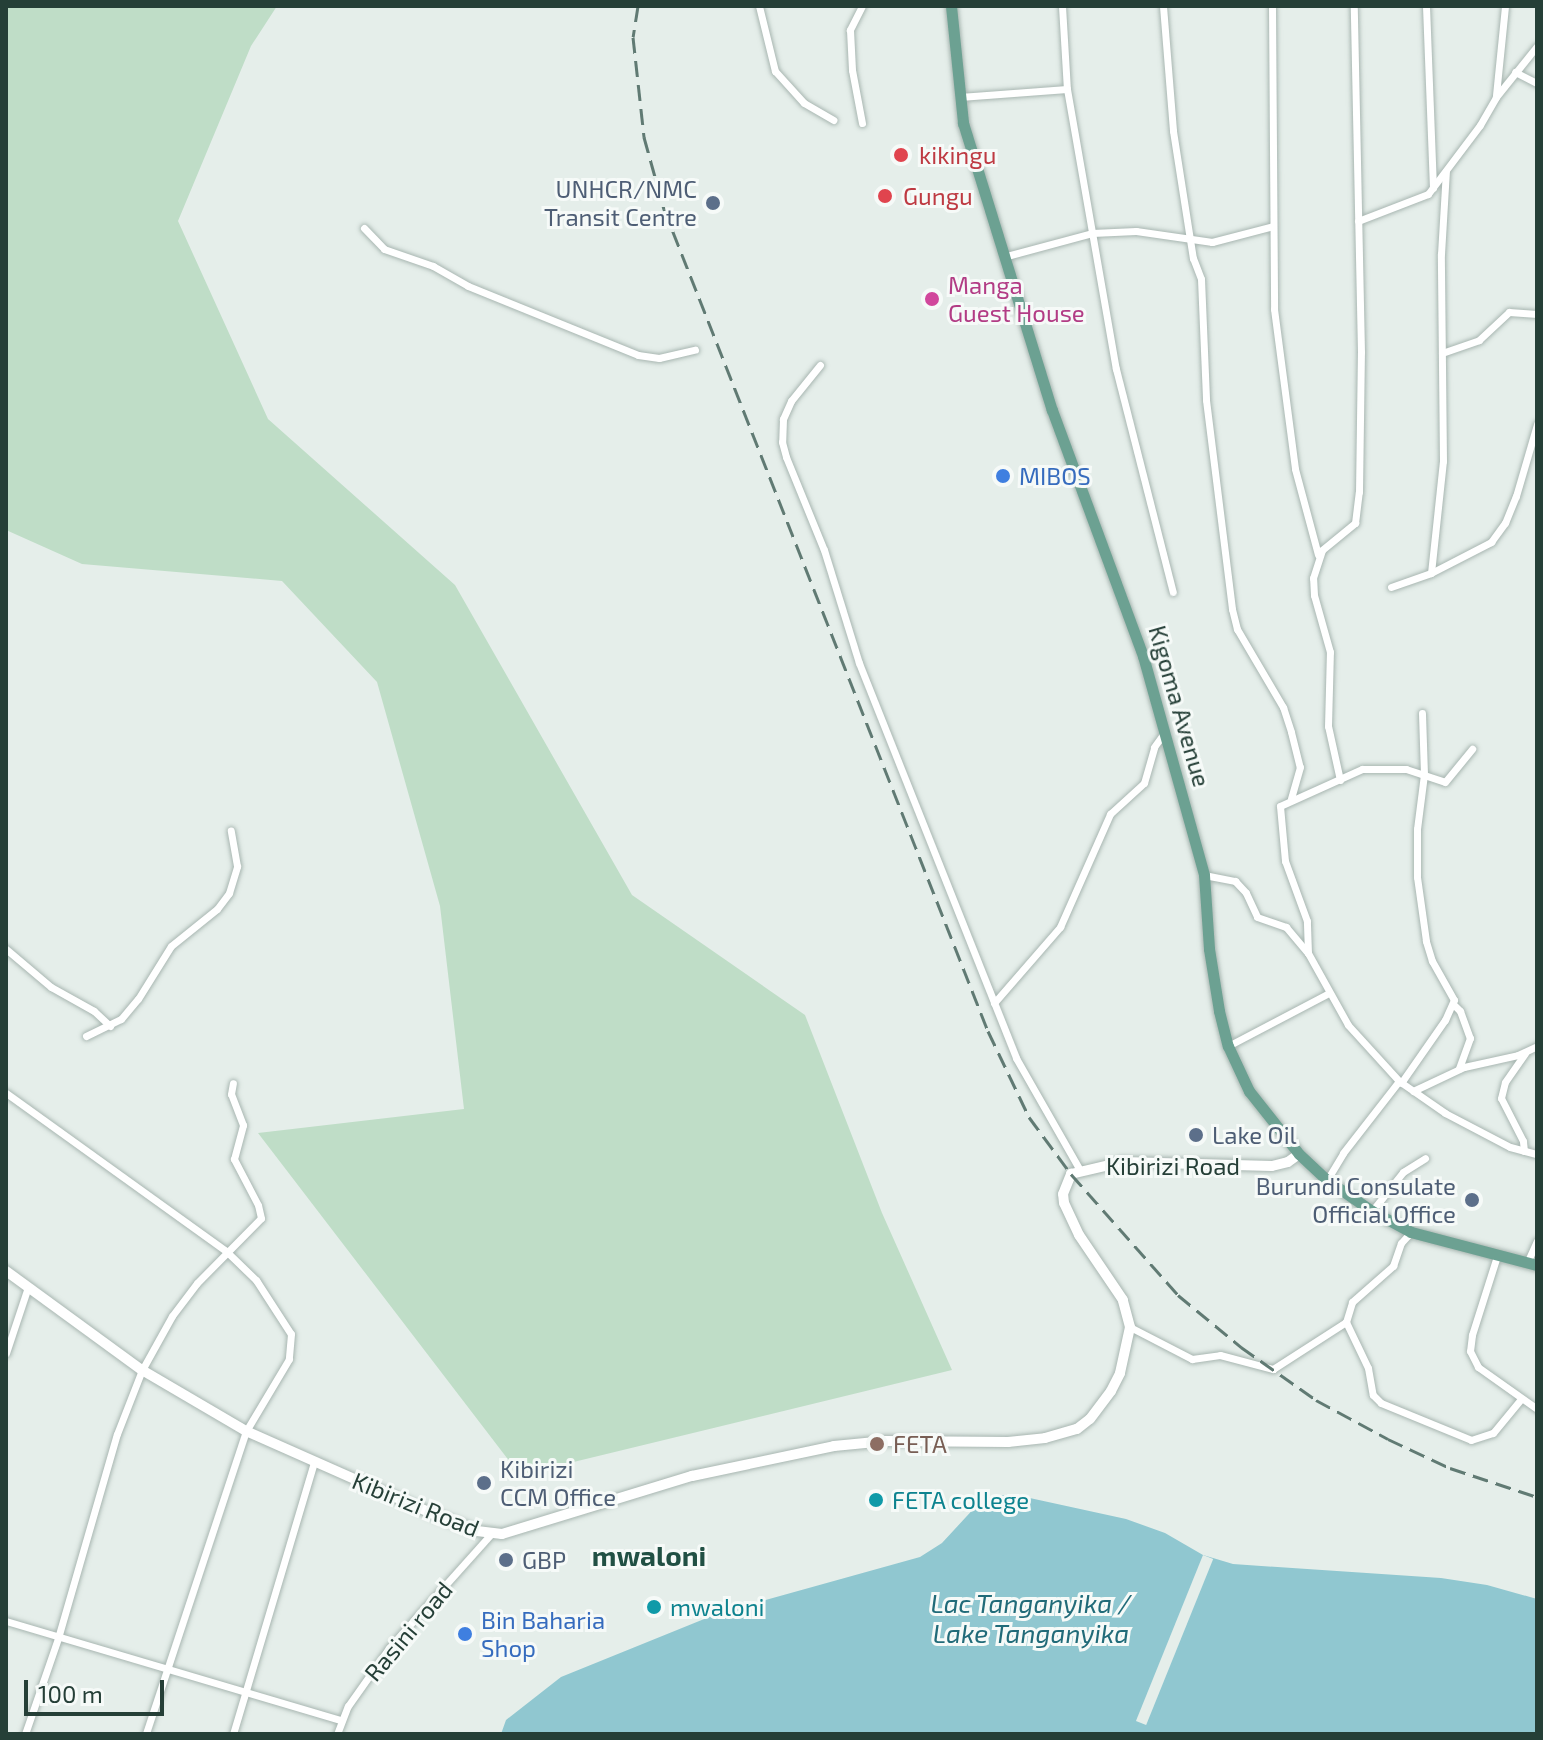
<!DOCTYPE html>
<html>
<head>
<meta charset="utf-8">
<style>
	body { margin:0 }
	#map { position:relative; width:1543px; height:1740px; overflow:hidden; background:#e5eeea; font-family:"Exo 2",sans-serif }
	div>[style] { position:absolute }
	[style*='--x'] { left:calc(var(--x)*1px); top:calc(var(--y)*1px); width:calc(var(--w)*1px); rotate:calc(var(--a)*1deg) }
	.green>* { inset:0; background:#bfddc7 }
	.water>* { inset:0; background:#90c7d0 }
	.pier>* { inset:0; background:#e5eeea; transform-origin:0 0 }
	.roads { filter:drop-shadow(0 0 2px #a8b6b1) drop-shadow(0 0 2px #a8b6b1) }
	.street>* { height:7px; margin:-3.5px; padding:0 3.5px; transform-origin:3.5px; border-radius:3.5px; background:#fff }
	.secondary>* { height:10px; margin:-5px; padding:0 5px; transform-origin:5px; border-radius:5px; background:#fff }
	.primary>* { height:11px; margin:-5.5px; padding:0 5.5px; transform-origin:5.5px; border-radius:5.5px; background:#6ca192 }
	.rail>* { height:3px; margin-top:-1.5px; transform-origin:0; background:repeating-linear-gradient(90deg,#607a73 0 16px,transparent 0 24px) }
	.dots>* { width:22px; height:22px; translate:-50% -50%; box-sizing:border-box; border:4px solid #f6faf8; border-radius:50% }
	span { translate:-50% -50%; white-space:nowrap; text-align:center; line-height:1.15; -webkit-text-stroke:6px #f6faf8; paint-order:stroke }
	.health-label { font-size:24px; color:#be3a42 }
	.left { translate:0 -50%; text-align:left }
	.service-label { font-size:24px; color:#4e5e75 }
	.right { translate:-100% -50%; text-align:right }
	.hotel-label { font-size:24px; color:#b23c85 }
	.shop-label { font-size:24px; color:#366cbe }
	.street-label { font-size:24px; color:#253f37 }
	.education-label { font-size:24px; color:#785e54 }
	.culture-label { font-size:24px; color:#0d838f }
	.water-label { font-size:26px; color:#216b79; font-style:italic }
	.quarter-label { font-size:28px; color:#215044; font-weight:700 }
	.frame { position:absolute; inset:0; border:8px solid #253f37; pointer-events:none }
	.scale { position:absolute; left:24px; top:1680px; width:140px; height:36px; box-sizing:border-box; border:4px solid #253f37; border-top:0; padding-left:10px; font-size:24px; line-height:28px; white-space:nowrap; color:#253f37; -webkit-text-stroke:6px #f6faf8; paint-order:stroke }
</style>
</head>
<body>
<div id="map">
	<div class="green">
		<i style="clip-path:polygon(6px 6px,277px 6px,251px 46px,178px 221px,268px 419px,455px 585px,632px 895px,805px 1015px,882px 1213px,952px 1370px,520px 1475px,258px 1133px,464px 1109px,440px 906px,377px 682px,282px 581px,82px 564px,6px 530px)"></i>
	</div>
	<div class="water">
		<i style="clip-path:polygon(1012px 1494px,1126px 1519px,1165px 1533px,1203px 1555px,1233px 1564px,1441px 1578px,1487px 1585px,1537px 1599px,1537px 1734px,501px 1734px,506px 1720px,561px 1677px,719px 1613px,920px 1557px,942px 1543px,978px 1504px,989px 1497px)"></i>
	</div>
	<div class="pier">
		<i style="left:1203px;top:1555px;width:11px;height:179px;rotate:22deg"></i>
	</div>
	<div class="roads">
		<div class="street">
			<i style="--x:759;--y:6;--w:67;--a:76.2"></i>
			<i style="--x:775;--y:71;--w:43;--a:47.8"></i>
			<i style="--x:804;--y:103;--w:34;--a:30"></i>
			<i style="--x:862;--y:6;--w:27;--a:117"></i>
			<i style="--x:850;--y:30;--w:40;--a:87.1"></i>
			<i style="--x:852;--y:70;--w:54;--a:79.3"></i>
			<i style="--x:1062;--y:6;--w:83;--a:86.6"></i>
			<i style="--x:1067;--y:89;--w:284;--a:80.1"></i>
			<i style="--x:1116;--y:369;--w:230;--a:75.7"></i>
			<i style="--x:1163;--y:6;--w:125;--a:85.4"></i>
			<i style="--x:1173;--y:131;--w:129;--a:81.1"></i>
			<i style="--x:1193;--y:258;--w:22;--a:69"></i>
			<i style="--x:1201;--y:279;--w:121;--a:87.6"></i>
			<i style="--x:1206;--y:400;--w:211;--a:82.9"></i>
			<i style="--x:1232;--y:609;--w:21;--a:76"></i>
			<i style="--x:1237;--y:629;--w:91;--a:59.5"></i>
			<i style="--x:1283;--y:707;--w:26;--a:72"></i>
			<i style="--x:1291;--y:732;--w:36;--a:76"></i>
			<i style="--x:1300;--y:767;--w:33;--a:106"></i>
			<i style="--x:1272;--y:6;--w:303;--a:89.6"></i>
			<i style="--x:1274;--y:309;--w:161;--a:82.5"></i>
			<i style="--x:1295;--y:469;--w:89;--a:75"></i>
			<i style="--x:1426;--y:6;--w:182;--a:87.8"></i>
			<i style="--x:1515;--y:72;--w:25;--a:27"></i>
			<i style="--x:1496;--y:95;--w:89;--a:-84.2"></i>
			<i style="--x:960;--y:97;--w:107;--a:-4.3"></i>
			<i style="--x:1358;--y:221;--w:75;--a:-21.1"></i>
			<i style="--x:1428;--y:194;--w:86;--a:-53"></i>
			<i style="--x:1480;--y:125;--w:32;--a:-60"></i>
			<i style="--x:1496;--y:97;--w:65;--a:-51.2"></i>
			<i style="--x:364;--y:228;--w:29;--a:46"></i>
			<i style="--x:384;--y:249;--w:52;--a:19.1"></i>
			<i style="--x:433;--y:266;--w:40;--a:29.7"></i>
			<i style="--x:468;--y:286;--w:183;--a:22.1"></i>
			<i style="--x:638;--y:355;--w:21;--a:8"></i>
			<i style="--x:659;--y:358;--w:37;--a:-13"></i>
			<i style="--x:1003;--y:257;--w:92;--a:-15.1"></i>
			<i style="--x:1092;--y:233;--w:44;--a:-2.6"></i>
			<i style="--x:1136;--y:231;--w:77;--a:8.2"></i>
			<i style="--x:1212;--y:242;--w:63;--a:-14.7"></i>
			<i style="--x:1442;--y:353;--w:39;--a:-19"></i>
			<i style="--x:1479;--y:340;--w:41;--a:-43"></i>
			<i style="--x:1509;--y:312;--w:28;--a:4"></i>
			<i style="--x:820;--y:365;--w:46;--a:128.9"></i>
			<i style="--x:791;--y:401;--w:20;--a:114"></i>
			<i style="--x:783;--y:419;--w:23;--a:92"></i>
			<i style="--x:782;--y:442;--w:16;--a:75"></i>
			<i style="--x:786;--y:457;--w:100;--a:67.8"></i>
			<i style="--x:824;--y:550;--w:118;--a:72.8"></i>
			<i style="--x:859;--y:663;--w:425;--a:68.3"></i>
			<i style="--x:1016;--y:1058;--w:129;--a:60.3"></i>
			<i style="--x:1431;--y:573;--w:113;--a:-83.9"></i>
			<i style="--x:1443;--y:461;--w:207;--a:-90.6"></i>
			<i style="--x:1441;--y:254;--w:83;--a:-86.6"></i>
			<i style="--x:1391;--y:587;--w:42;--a:-19.3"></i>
			<i style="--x:1431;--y:573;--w:68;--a:-27.3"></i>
			<i style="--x:1491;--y:542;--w:24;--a:-54"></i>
			<i style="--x:1505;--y:523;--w:29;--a:-68"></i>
			<i style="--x:1516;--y:496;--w:75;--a:-73.7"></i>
			<i style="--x:1340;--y:780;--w:55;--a:-102.5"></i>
			<i style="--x:1328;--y:726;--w:74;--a:-88.5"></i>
			<i style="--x:1330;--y:652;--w:59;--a:-105.7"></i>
			<i style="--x:1314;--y:595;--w:17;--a:-93"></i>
			<i style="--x:1313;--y:578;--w:29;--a:-72"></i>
			<i style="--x:1322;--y:550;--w:43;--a:-39.3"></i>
			<i style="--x:1355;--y:523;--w:31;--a:-83"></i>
			<i style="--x:1359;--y:492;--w:140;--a:-89.2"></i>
			<i style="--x:1361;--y:352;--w:346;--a:-91.2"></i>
			<i style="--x:1204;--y:875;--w:32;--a:11"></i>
			<i style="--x:1235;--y:881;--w:16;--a:47"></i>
			<i style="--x:1246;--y:893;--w:26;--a:65"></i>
			<i style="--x:1257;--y:917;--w:31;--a:19"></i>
			<i style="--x:1286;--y:927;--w:34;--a:50"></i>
			<i style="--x:1308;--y:953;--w:82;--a:60.9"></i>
			<i style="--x:1348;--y:1025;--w:76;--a:47.7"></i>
			<i style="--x:1399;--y:1081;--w:56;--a:34.8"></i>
			<i style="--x:1445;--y:1113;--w:73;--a:27.6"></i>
			<i style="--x:1510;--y:1147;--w:28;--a:15"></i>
			<i style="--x:6;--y:949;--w:59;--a:40.2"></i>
			<i style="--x:51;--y:987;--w:49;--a:29.2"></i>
			<i style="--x:94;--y:1011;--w:22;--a:43"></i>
			<i style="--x:1308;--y:953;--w:32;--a:-92"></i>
			<i style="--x:1307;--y:921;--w:64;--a:-110.1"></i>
			<i style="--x:1285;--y:861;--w:55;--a:-95.2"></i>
			<i style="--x:1280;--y:806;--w:90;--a:-24.3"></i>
			<i style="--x:1362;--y:769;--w:44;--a:0"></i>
			<i style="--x:1406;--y:769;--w:41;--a:18.4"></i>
			<i style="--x:1445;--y:782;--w:43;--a:-50.7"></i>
			<i style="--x:994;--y:1003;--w:101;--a:-49"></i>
			<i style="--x:1060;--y:927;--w:124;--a:-66.1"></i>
			<i style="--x:1110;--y:814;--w:46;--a:-42.4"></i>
			<i style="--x:1144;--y:783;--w:37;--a:-74"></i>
			<i style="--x:1154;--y:747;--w:19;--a:-54"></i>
			<i style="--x:1453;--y:1004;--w:10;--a:45"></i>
			<i style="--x:1460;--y:1011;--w:29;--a:70"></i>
			<i style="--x:1470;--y:1038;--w:33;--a:110"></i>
			<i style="--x:86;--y:1036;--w:39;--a:-26"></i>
			<i style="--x:121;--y:1019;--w:26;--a:-50"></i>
			<i style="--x:138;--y:999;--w:62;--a:-58.1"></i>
			<i style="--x:171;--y:946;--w:59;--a:-38.8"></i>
			<i style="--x:217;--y:909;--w:20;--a:-53"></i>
			<i style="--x:229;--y:893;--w:28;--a:-73"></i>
			<i style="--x:237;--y:866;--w:36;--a:-100"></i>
			<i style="--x:1228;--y:1046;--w:114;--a:-27.7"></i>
			<i style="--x:1401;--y:1083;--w:77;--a:-55.1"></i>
			<i style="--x:1445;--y:1020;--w:22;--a:-66"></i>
			<i style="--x:1454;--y:1000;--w:45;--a:-119.4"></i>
			<i style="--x:1432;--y:961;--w:21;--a:-107"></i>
			<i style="--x:1426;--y:941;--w:65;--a:-98"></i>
			<i style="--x:1417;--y:877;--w:48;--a:-90"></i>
			<i style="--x:1417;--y:829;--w:55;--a:-82.7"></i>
			<i style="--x:1424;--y:774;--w:61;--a:-91.9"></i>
			<i style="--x:1413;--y:1091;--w:56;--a:-25.2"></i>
			<i style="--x:1464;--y:1067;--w:55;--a:-12.5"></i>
			<i style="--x:1518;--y:1055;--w:21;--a:-25"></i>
			<i style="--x:6;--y:1093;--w:271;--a:35.7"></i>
			<i style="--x:226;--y:1251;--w:42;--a:44"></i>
			<i style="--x:256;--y:1280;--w:64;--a:57.1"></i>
			<i style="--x:291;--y:1334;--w:25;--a:95"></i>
			<i style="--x:289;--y:1359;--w:84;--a:120.8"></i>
			<i style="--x:246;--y:1431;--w:319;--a:108.3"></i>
			<i style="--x:1524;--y:1151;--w:10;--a:-96"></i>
			<i style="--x:1523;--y:1141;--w:48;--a:-117.1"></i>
			<i style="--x:1501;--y:1098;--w:16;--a:-76"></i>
			<i style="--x:1505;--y:1082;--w:35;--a:-55"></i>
			<i style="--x:1327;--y:1180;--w:31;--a:-59"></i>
			<i style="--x:1343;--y:1153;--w:91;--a:-52.1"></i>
			<i style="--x:1372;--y:1211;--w:50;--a:-51.5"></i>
			<i style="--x:1403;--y:1172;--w:26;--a:-32"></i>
			<i style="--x:1497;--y:1256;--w:83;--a:107.6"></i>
			<i style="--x:1472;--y:1335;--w:16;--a:97"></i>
			<i style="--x:1470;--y:1351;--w:18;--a:63"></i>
			<i style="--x:1478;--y:1367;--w:72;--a:35.4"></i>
			<i style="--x:1527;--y:1263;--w:24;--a:-66"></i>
			<i style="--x:1346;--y:1322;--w:51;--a:64.4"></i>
			<i style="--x:1368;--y:1368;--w:27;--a:80"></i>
			<i style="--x:1373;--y:1395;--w:11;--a:45"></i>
			<i style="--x:1381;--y:1403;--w:97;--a:22.3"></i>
			<i style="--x:1471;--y:1440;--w:23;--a:-18"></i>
			<i style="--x:1493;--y:1433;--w:44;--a:-50.5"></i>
			<i style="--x:1130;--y:1327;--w:70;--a:27.3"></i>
			<i style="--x:1192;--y:1359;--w:28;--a:-8"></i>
			<i style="--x:1220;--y:1355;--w:55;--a:14.8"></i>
			<i style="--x:1273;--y:1369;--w:87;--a:-32.8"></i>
			<i style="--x:1346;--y:1322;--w:21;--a:-73"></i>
			<i style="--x:1352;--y:1302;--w:55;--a:-41.3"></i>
			<i style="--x:1393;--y:1266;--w:24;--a:-71"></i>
			<i style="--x:1401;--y:1243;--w:15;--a:-48"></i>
			<i style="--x:6;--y:1353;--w:70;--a:-71.6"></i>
			<i style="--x:6;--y:1621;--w:349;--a:16.5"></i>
			<i style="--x:25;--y:1734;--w:102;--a:-71"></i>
			<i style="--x:58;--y:1638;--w:212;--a:-73.9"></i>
			<i style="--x:117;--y:1434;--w:69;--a:-68.7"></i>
			<i style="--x:142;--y:1370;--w:62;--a:-60.9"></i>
			<i style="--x:172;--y:1316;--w:41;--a:-52.9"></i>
			<i style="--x:197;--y:1283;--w:91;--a:-45.4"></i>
			<i style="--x:261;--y:1218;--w:13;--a:-103"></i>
			<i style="--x:258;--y:1205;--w:52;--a:-117.6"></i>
			<i style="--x:234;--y:1159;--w:35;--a:-75"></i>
			<i style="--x:243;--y:1125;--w:33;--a:-111"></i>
			<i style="--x:231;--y:1094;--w:11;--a:-80"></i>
			<i style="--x:233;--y:1734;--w:284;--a:-73.4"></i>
			<i style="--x:337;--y:1734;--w:30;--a:-69"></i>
			<i style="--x:348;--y:1706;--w:71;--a:-54.7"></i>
			<i style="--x:389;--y:1648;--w:153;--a:-48.2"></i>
		</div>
		<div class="secondary">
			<i style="--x:6;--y:1271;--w:168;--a:36.1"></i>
			<i style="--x:142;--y:1370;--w:121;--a:30.4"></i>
			<i style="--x:246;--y:1431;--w:208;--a:23.9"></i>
			<i style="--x:436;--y:1515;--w:44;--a:21.3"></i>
			<i style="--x:477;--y:1531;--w:25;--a:7"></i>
			<i style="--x:502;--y:1534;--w:199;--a:-17"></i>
			<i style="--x:692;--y:1476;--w:145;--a:-11.9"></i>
			<i style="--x:834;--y:1446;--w:52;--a:-5.5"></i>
			<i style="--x:886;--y:1441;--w:122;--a:0.5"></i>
			<i style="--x:1008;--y:1442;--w:37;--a:-6"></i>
			<i style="--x:1045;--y:1438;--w:33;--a:-16"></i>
			<i style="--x:1077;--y:1429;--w:16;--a:-38"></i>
			<i style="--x:1090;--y:1419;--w:35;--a:-53"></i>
			<i style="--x:1111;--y:1391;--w:20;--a:-63"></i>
			<i style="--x:1120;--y:1373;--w:47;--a:-77.7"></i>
			<i style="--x:1130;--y:1327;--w:28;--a:-105"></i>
			<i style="--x:1123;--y:1300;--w:78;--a:-124.1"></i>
			<i style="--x:1079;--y:1235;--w:35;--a:-115"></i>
			<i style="--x:1064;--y:1203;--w:9;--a:-96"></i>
			<i style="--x:1063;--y:1194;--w:22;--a:-68"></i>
			<i style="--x:1071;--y:1174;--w:52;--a:-13.2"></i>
			<i style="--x:1122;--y:1162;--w:150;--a:1.5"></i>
			<i style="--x:1272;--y:1166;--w:16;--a:-14"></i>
			<i style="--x:1288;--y:1162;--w:14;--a:-36"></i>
		</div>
		<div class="primary">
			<i style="--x:951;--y:6;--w:118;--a:84.1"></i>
			<i style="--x:963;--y:123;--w:300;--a:72.8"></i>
			<i style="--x:1052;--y:410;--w:262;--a:69.7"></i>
			<i style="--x:1143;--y:656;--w:227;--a:74.4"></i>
			<i style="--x:1204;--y:875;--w:74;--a:86.1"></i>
			<i style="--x:1209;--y:949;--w:63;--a:80.8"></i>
			<i style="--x:1219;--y:1011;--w:36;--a:76"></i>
			<i style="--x:1228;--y:1046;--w:50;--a:65"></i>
			<i style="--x:1249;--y:1091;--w:80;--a:51.6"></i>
			<i style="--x:1299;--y:1154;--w:38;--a:43"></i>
			<i style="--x:1327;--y:1180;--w:55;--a:34.6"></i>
			<i style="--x:1372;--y:1211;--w:44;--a:28.3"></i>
			<i style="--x:1411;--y:1232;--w:130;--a:14.7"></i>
		</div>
	</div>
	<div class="rail">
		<i style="--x:638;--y:6;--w:31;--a:99"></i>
		<i style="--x:633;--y:37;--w:101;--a:83.7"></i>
		<i style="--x:644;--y:137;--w:75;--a:74.5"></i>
		<i style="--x:664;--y:209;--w:884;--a:68.49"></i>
		<i style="--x:988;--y:1031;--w:95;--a:64.5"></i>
		<i style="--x:1029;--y:1117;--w:71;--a:53.6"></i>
		<i style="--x:1071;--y:1174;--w:162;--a:48.5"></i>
		<i style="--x:1178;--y:1295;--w:82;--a:39.5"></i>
		<i style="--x:1241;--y:1347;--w:92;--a:35.2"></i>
		<i style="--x:1316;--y:1400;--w:82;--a:28.4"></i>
		<i style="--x:1388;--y:1439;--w:68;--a:25.1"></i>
		<i style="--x:1450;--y:1468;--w:92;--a:18.4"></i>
	</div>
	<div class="dots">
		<i style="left:901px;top:155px;background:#e0444e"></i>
		<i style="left:885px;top:196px;background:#e0444e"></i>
		<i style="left:713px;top:203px;background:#5c6f8a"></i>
		<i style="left:932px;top:299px;background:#d1479c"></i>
		<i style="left:1003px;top:476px;background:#3f7fe0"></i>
		<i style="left:1196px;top:1135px;background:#5c6f8a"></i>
		<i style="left:1472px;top:1200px;background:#5c6f8a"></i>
		<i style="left:877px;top:1444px;background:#8d6e63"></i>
		<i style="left:484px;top:1483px;background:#5c6f8a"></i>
		<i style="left:876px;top:1500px;background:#0f9aa8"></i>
		<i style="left:506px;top:1560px;background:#5c6f8a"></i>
		<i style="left:654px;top:1607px;background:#0f9aa8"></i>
		<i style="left:465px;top:1634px;background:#3f7fe0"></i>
	</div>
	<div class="health-label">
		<span class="left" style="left:919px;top:155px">kikingu</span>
		<span class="left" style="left:903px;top:196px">Gungu</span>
	</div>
	<div class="service-label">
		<span class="right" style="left:697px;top:203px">UNHCR/NMC<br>Transit Centre</span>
		<span class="left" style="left:1212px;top:1135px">Lake Oil</span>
		<span class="right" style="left:1456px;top:1200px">Burundi Consulate<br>Official Office</span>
		<span class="left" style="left:500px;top:1483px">Kibirizi<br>CCM Office</span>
		<span class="left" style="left:522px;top:1560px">GBP</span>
	</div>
	<div class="hotel-label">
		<span class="left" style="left:948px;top:299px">Manga<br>Guest House</span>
	</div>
	<div class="shop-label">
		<span class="left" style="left:1019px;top:476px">MIBOS</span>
		<span class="left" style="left:481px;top:1634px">Bin Baharia<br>Shop</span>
	</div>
	<div class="street-label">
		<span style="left:1180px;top:706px;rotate:74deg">Kigoma Avenue</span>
		<span style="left:1173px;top:1166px">Kibirizi Road</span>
		<span style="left:416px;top:1504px;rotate:22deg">Kibirizi Road</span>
		<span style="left:408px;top:1631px;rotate:-50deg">Rasini road</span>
	</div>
	<div class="education-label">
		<span class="left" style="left:893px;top:1444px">FETA</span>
	</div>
	<div class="culture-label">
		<span class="left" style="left:892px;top:1500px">FETA college</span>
		<span class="left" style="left:670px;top:1607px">mwaloni</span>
	</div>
	<div class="water-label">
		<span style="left:1031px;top:1618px">Lac Tanganyika /<br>Lake Tanganyika</span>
	</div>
	<div class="quarter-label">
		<span style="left:649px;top:1555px">mwaloni</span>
	</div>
	<div class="frame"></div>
	<div class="scale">100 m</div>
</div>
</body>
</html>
